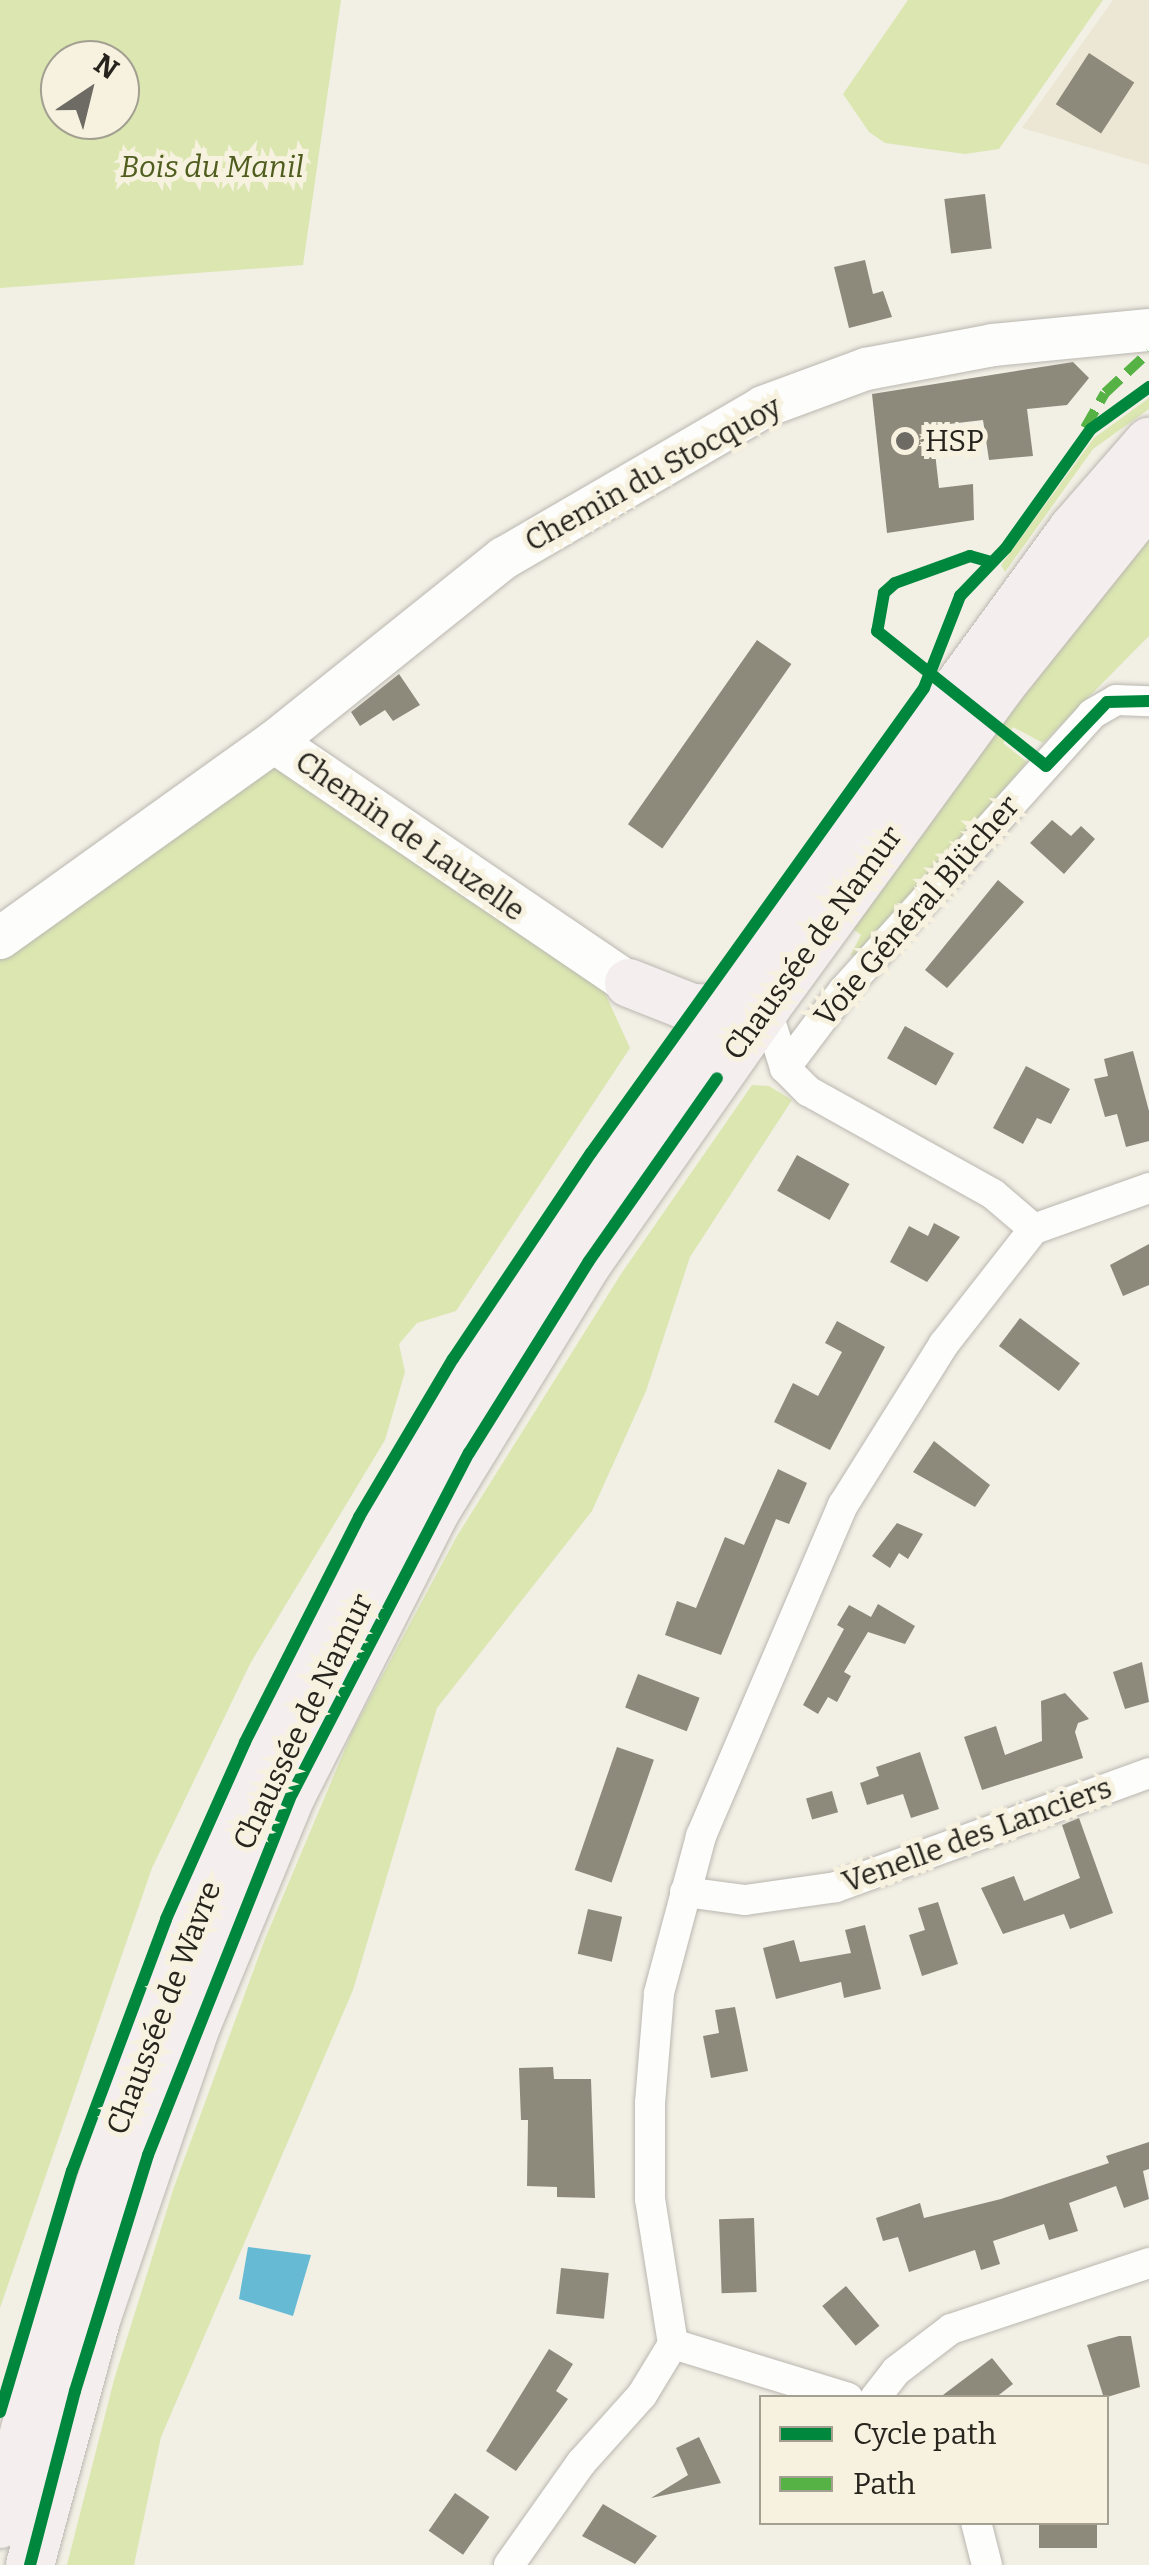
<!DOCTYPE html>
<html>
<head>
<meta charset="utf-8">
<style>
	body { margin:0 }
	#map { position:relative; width:1149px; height:2565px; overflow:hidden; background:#f2efe5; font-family:Bitter,serif }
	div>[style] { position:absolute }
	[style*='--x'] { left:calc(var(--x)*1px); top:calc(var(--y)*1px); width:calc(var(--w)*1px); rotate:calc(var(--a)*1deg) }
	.built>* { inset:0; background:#ece7d4 }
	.green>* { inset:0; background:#dbe6b1 }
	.water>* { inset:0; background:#67bad4 }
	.building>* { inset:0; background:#8d897b; transform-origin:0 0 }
	.roads { filter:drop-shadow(0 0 2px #bab7b0) drop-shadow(0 0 2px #bab7b0) }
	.street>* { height:30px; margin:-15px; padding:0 15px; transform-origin:15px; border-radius:15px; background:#fdfdfb }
	.secondary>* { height:42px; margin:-21px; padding:0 21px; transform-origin:21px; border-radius:21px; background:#fdfdfb }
	.primary>* { height:48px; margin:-24px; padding:0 24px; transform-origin:24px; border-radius:24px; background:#f5eeee }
	.quiet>* { height:10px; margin-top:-5px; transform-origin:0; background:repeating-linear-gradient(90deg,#56b245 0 20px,transparent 0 30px) }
	.cycleway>* { height:12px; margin:-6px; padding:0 6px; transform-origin:6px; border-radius:6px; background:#00873e }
	.dots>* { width:28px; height:28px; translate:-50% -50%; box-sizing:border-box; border:5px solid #f7f2e0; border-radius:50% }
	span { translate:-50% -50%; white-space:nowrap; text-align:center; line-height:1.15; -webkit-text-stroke:10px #f7f2e0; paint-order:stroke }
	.park-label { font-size:30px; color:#4f5d1e; font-style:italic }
	.poi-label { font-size:30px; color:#26241d }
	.left { translate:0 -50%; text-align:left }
	.street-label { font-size:30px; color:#26241d }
	.legend { position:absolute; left:759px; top:2395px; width:350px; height:130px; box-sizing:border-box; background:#f7f2e0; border:2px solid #a3a092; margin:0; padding:12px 18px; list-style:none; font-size:30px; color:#26241d }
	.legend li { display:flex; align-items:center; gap:20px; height:50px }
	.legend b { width:50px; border:2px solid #a3a092 }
	.north { position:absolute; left:40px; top:40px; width:100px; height:100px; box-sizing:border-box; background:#f7f2e0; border:2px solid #a3a092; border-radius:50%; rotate:35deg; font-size:28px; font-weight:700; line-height:40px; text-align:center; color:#26241d }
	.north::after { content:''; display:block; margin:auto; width:35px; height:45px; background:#6d6b63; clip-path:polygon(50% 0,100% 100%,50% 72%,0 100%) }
</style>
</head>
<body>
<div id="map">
	<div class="built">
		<i style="clip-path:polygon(1113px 0,1149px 0,1149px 165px,1022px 128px)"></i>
	</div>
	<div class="green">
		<i style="clip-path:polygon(evenodd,0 0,341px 0,303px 265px,0 288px,0 0,60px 60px,120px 60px,120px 120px,60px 120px,60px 60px)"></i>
		<i style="clip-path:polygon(908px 0,1103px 0,999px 149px,965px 154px,885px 143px,869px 132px,843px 94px)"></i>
		<i style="clip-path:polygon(1149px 398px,1149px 409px,1093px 449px,1005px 572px,1001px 565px,1094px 438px)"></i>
		<i style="clip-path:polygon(1149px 532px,1149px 636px,1043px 743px,1013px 727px,1003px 743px,1027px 762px,867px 952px,850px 956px,861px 935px,849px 926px)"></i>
		<i style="clip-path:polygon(264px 767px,286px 767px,604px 991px,630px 1048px,456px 1311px,417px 1323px,399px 1344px,405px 1372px,385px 1440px,250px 1664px,152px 1868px,0 2308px,0 960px,61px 908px)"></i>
		<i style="clip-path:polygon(752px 1085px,769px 1086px,792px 1100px,690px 1257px,646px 1391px,592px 1511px,437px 1708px,353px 1990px,161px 2437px,134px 2565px,67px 2565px,114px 2380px,174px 2187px,265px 1939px,353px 1730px,457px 1536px,621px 1274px)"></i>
	</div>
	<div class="water">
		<i style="clip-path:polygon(248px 2247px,311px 2255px,293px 2316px,239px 2299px)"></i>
	</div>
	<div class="building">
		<i style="left:1089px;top:53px;width:54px;height:61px;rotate:33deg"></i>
		<i style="left:985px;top:194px;width:55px;height:41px;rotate:83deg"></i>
		<i style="clip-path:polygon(865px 260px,873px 294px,883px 291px,892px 317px,849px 328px,834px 267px)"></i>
		<i style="clip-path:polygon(1073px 362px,1089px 378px,1067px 405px,1027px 409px,1033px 456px,989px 460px,983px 420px,932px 426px,939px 488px,973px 484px,974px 520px,887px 533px,872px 394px)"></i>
		<i style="left:757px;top:640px;width:42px;height:225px;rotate:35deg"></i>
		<i style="clip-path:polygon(399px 674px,420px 705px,393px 721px,385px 710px,360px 726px,351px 712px)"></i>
		<i style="clip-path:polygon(1052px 820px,1071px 836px,1081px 826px,1095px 839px,1064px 874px,1030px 843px)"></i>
		<i style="clip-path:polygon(998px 880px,1024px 902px,947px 988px,925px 970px)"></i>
		<i style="left:905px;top:1026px;width:56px;height:37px;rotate:29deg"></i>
		<i style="clip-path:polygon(1133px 1051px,1149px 1111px,1149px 1141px,1126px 1147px,1117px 1114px,1105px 1117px,1094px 1079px,1108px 1076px,1104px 1059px)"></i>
		<i style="clip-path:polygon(1026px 1066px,1070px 1089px,1051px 1124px,1037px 1118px,1023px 1144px,993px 1128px)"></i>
		<i style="left:797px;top:1155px;width:60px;height:41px;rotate:29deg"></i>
		<i style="clip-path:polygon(934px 1223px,960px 1237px,927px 1282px,890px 1262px,909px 1226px,928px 1236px)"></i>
		<i style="clip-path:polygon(1149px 1244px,1149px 1285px,1123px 1296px,1110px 1265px)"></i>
		<i style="left:1020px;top:1318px;width:75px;height:35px;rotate:37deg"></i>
		<i style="clip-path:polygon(837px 1321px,885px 1347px,830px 1450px,774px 1422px,793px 1383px,818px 1396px,842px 1352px,825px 1343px)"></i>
		<i style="clip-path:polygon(934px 1441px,990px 1485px,975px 1507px,913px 1472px)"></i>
		<i style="clip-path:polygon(778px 1469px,807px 1483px,789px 1524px,776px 1519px,721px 1655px,665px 1635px,677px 1601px,696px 1608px,725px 1537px,744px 1545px)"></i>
		<i style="clip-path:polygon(897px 1523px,923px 1534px,908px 1559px,899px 1553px,890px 1568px,872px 1556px)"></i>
		<i style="clip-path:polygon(878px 1604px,915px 1626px,905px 1644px,868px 1632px,844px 1672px,851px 1676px,837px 1702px,828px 1697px,818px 1714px,803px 1705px,844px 1629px,837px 1625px,849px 1605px,871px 1617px)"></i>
		<i style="clip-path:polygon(1142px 1662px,1149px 1702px,1125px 1709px,1113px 1672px)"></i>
		<i style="left:638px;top:1674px;width:66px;height:36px;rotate:21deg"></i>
		<i style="clip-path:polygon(1065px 1693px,1089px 1719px,1078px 1723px,1075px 1732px,1083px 1758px,982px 1790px,964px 1737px,996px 1726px,1005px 1755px,1042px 1741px,1041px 1701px)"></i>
		<i style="left:617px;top:1747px;width:39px;height:130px;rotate:19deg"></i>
		<i style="clip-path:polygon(920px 1752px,939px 1809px,911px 1818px,903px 1794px,867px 1805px,860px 1783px,879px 1776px,876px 1767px)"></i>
		<i style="left:832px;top:1791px;width:22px;height:27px;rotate:74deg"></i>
		<i style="clip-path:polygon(1079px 1818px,1113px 1913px,1070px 1929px,1064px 1914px,1003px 1934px,981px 1888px,1014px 1876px,1024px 1901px,1080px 1878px,1062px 1825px)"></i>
		<i style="clip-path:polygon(938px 1902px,958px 1964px,922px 1976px,909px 1935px,925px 1930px,918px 1908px)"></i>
		<i style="left:588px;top:1909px;width:35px;height:46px;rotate:13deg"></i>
		<i style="clip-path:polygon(865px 1925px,881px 1989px,844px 1998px,841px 1982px,776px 1999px,763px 1948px,794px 1940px,800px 1962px,851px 1953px,845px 1930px)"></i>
		<i style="clip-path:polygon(735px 2007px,748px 2071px,711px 2078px,703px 2036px,719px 2033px,715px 2010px)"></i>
		<i style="clip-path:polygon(553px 2067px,554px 2079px,591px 2079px,595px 2198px,557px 2197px,557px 2187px,527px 2186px,528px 2120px,521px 2120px,519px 2068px)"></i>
		<i style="clip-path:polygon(1149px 2142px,1149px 2169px,1143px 2171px,1149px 2199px,1124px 2208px,1116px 2186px,1069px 2203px,1078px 2231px,1049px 2240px,1044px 2224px,993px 2241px,1000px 2264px,981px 2270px,975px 2250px,909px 2272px,898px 2237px,883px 2241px,876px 2218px,920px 2203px,924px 2218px,1001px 2199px,1109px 2163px,1106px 2156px)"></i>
		<i style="left:754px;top:2218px;width:74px;height:35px;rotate:88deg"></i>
		<i style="left:561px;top:2268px;width:48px;height:46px;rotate:6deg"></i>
		<i style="left:846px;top:2286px;width:52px;height:31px;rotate:50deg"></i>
		<i style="clip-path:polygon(1119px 2336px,1131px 2336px,1140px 2387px,1104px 2398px,1087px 2345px)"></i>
		<i style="clip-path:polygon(549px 2349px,573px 2364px,556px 2391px,568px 2399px,516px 2471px,486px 2451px)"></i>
		<i style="clip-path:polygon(992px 2358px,1013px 2384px,995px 2398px,939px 2398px)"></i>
		<i style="clip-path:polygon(699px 2437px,721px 2483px,651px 2498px,688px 2475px,676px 2448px)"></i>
		<i style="left:455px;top:2493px;width:42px;height:46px;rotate:35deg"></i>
		<i style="clip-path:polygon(603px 2504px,657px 2536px,635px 2564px,582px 2536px)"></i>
		<i style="left:1039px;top:2522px;width:58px;height:26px"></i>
	</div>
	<div class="roads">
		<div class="street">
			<i style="--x:766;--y:1008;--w:63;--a:72.4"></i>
			<i style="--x:785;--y:1068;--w:33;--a:45"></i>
			<i style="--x:808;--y:1091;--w:212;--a:29.1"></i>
			<i style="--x:993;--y:1194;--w:54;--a:40.5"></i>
			<i style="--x:1034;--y:1229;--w:122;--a:-19.6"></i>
			<i style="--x:785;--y:1068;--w:96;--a:-53"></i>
			<i style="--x:843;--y:991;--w:372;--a:-48"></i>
			<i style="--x:1092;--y:714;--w:28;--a:-30"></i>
			<i style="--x:1116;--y:700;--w:33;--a:2"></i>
			<i style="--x:685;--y:1892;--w:61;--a:7.6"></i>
			<i style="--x:745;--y:1900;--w:92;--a:-8.1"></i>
			<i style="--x:836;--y:1887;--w:333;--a:-20"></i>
			<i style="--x:673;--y:2344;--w:183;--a:17.1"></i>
			<i style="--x:875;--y:2398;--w:34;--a:-52"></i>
			<i style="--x:896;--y:2371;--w:69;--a:-37.4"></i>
			<i style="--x:951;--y:2329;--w:209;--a:-18.4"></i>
			<i style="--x:976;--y:2522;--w:44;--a:75.7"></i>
			<i style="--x:509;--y:2565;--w:125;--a:-54.8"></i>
			<i style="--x:581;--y:2463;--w:91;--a:-48.1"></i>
			<i style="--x:642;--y:2395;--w:60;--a:-58.7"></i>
			<i style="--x:673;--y:2344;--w:147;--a:-99"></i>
			<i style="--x:650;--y:2199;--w:96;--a:-90"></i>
			<i style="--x:650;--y:2103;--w:110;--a:-85.3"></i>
			<i style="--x:659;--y:1993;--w:163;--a:-75"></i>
			<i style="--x:701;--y:1836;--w:360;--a:-66.8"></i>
			<i style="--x:843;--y:1505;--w:190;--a:-57.9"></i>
			<i style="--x:944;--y:1344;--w:146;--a:-52"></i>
		</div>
		<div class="secondary">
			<i style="--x:274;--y:742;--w:429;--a:34.2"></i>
			<i style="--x:0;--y:938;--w:337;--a:-35.6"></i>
			<i style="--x:274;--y:742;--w:295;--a:-38.7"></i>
			<i style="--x:504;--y:558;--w:300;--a:-30.2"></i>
			<i style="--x:763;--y:407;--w:110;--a:-20.3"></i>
			<i style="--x:866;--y:369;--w:129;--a:-10.7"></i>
			<i style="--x:993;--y:345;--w:157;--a:-5.5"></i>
		</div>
		<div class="primary">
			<i style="--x:629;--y:983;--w:68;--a:21.6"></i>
			<i style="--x:692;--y:1008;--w:31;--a:2"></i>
			<i style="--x:0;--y:2524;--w:208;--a:-75.2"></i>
			<i style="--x:53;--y:2323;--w:330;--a:-71.3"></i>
			<i style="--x:159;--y:2010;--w:256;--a:-66.7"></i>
			<i style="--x:260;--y:1775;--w:249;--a:-63.5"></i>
			<i style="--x:371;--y:1552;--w:281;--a:-59"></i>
			<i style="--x:516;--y:1311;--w:366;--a:-55.6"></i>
			<i style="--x:723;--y:1009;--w:594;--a:-53.9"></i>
			<i style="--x:1073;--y:529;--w:116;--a:-48.9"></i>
			<i style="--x:30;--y:2565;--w:254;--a:-74.9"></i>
			<i style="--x:96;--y:2320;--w:307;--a:-71.2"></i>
			<i style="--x:195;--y:2029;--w:254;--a:-67.6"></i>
			<i style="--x:292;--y:1794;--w:316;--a:-63.1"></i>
			<i style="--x:435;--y:1512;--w:294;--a:-58.5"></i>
			<i style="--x:589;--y:1261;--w:309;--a:-55"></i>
			<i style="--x:766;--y:1008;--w:396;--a:-53.9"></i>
			<i style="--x:999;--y:688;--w:240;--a:-51.3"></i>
		</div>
	</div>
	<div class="quiet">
		<i style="--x:1085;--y:428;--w:40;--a:-60.3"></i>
		<i style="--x:1105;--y:393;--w:60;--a:-43"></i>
	</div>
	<div class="cycleway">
		<i style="--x:991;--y:562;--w:22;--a:-164"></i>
		<i style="--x:970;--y:556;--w:80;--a:160.2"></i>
		<i style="--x:895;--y:583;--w:15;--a:138"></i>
		<i style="--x:884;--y:593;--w:39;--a:100"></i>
		<i style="--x:877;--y:631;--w:216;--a:38.6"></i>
		<i style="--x:1046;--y:766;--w:88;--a:-46.4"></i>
		<i style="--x:1107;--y:702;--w:42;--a:-1.4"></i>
		<i style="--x:0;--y:2412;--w:252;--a:-73.4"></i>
		<i style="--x:72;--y:2171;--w:269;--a:-69.5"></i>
		<i style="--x:166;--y:1919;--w:194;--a:-65.9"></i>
		<i style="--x:245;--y:1742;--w:252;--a:-63.1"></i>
		<i style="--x:359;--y:1517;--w:184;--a:-59.3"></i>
		<i style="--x:453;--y:1359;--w:248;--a:-56.2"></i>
		<i style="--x:591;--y:1153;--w:572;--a:-54.39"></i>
		<i style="--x:924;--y:688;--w:99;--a:-68.6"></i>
		<i style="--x:960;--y:596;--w:66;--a:-46.2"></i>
		<i style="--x:1006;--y:548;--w:146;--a:-54.5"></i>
		<i style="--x:1091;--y:429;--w:72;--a:-35.9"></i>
		<i style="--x:30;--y:2565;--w:180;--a:-75.5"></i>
		<i style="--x:75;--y:2391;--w:247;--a:-72.8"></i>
		<i style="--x:148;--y:2155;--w:389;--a:-68.3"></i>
		<i style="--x:292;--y:1794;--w:384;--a:-62.6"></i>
		<i style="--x:469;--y:1453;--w:226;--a:-58"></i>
		<i style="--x:589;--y:1261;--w:223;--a:-55"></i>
	</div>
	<div class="dots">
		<i style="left:905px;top:441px;background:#6d6b63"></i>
	</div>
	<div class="park-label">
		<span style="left:212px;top:167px">Bois du Manil</span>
	</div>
	<div class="poi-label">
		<span class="left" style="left:925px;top:441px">HSP</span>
	</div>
	<div class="street-label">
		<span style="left:653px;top:474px;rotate:-29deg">Chemin du Stocquoy</span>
		<span style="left:410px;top:836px;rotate:35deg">Chemin de Lauzelle</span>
		<span style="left:917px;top:911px;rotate:-49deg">Voie Général Blücher</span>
		<span style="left:813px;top:943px;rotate:-54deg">Chaussée de Namur</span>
		<span style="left:303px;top:1722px;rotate:-64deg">Chaussée de Namur</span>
		<span style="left:977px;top:1835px;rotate:-20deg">Venelle des Lanciers</span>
		<span style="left:164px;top:2008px;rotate:-69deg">Chaussée de Wavre</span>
	</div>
	<ul class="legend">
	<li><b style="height:12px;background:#00873e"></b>Cycle path</li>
	<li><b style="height:12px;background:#56b245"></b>Path</li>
	</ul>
	<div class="north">N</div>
</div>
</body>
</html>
